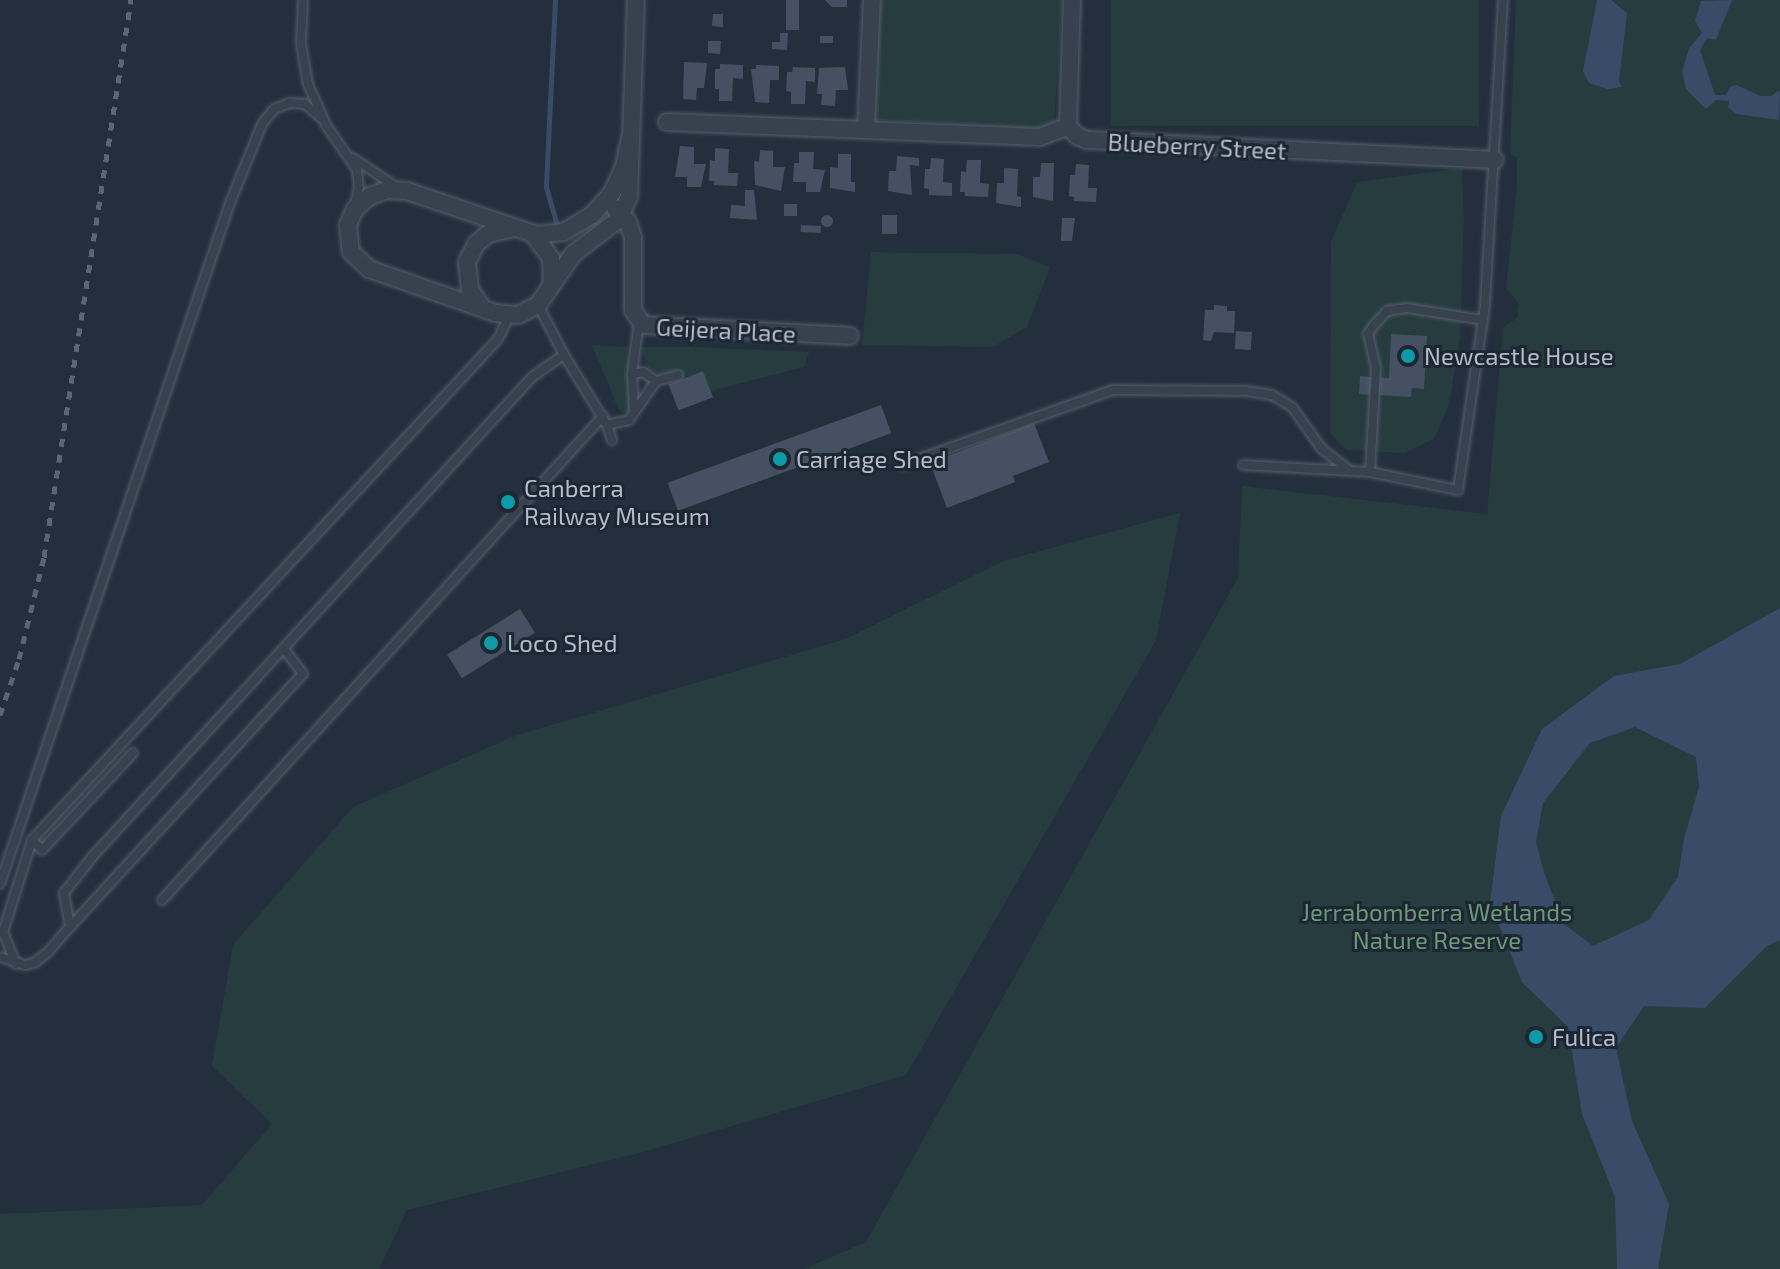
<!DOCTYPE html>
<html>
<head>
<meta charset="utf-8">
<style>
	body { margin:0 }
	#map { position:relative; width:1780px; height:1269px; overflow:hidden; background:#242f3e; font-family:"Exo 2",sans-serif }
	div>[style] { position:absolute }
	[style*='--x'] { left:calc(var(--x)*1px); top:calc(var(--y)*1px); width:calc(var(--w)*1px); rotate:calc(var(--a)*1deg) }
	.green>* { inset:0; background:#263c3f; transform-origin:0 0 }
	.water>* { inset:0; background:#394c67 }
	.stream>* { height:5px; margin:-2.5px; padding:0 2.5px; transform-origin:2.5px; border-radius:2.5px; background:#394c67 }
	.building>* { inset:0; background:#455162; transform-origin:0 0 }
	.round { border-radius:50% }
	.roads { filter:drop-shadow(0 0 2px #565f6c) drop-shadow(0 0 2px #565f6c) }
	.lane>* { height:8px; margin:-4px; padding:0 4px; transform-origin:4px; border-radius:4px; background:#38414e }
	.street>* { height:16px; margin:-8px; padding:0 8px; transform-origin:8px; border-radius:8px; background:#38414e }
	.rail>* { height:5px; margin-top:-2.5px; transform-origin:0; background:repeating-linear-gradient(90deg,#5a6575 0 8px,transparent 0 16px) }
	.dots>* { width:22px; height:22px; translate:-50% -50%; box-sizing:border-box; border:4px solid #1d2633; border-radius:50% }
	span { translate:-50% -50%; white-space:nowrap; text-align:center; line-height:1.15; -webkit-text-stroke:6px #1d2633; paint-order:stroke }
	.street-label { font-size:24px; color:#b4bcc9 }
	.poi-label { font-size:24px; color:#b4bcc9 }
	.left { translate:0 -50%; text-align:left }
	.park-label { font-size:24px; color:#6b9a76 }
</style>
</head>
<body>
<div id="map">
	<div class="green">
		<i style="clip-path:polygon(879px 0,1062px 0,1054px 123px,1038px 129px,877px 120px,874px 113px)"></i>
		<i style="left:1111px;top:0;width:368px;height:126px"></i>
		<i style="clip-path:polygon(1516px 0,1780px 0,1780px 1269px,804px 1269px,866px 1242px,1238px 578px,1242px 486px,1487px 514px,1503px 328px,1517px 318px,1519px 303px,1506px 289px,1517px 186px,1517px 157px,1510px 154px)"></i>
		<i style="clip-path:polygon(1462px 168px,1464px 219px,1460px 337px,1449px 405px,1434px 439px,1404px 453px,1346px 450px,1330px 433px,1331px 242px,1357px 182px)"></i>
		<i style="clip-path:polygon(871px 252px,1017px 254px,1050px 267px,1027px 327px,993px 347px,862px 345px)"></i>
		<i style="clip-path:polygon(592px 345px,628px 347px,630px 410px,626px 414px,619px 410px)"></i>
		<i style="clip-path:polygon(642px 347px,694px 347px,809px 352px,804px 367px,711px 391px,703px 371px,680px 379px,678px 371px,660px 374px,647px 368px)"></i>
		<i style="clip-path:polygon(1180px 513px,1156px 640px,906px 1075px,643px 1152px,407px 1210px,379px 1269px,0 1269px,0 1214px,202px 1205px,272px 1124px,212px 1066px,233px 945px,353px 807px,517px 735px,846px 639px,1003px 561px)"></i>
	</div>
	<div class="water">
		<i style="clip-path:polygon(1597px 0,1611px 0,1627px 13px,1619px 81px,1622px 87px,1608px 89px,1589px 83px,1583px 71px)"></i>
		<i style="clip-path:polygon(1732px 0,1716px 40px,1707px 38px,1700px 50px,1715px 95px,1726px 95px,1730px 87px,1736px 85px,1761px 96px,1771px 96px,1780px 90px,1779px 120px,1736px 114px,1728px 107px,1729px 101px,1716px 100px,1706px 109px,1686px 89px,1682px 72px,1689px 48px,1702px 33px,1695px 21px,1701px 1px)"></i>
		<i style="clip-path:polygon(evenodd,1780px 608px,1780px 940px,1767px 946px,1705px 1008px,1644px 1006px,1616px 1048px,1632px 1121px,1669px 1204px,1658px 1269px,1617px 1269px,1615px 1197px,1582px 1114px,1568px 1027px,1522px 982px,1490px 903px,1501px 816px,1542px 729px,1614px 676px,1680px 664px,1780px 608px,1635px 727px,1696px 757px,1699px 787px,1684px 839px,1678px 877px,1649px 920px,1593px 946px,1564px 924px,1544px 873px,1536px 842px,1543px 803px,1590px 743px,1635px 727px)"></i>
	</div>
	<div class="stream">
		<i style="--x:555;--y:0;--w:187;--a:92.8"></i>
		<i style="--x:546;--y:187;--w:37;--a:74"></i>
	</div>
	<div class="building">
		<i style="left:786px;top:0;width:13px;height:30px"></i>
		<i style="clip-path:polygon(825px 0,847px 0,847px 7px,832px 7px)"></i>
		<i style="clip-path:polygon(713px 14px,723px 14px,723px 27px,712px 26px)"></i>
		<i style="clip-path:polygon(780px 33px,788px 33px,787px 50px,772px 49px,772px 42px,780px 42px)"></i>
		<i style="left:820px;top:36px;width:13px;height:7px"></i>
		<i style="clip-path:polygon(708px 41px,721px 41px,720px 54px,708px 53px)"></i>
		<i style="clip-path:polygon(684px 62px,707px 63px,704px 88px,697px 88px,696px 100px,683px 99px)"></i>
		<i style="clip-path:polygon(720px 64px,743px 65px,743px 79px,733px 78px,732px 101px,719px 101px,719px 89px,715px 89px,715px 69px,720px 69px)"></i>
		<i style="clip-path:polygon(756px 65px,779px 66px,779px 80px,770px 80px,769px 103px,755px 102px,751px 69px,756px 69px)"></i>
		<i style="clip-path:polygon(793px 67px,815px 68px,815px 82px,806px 81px,805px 104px,791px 104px,791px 92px,786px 91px,787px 72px,792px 72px)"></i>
		<i style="clip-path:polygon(845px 67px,848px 90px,836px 90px,835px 106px,821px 105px,822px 94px,817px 94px,819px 68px)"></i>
		<i style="clip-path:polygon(680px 146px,694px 147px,694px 164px,706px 164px,701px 187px,687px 187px,687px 177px,675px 177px)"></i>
		<i style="clip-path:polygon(715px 148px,729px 149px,728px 173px,738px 173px,737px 186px,714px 185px,714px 181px,709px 181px,710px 160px,715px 161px)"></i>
		<i style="clip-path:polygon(760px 150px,773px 151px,773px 167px,785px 167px,781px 191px,755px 185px,754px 161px,759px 162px)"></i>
		<i style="clip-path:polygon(799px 152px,814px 152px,813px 169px,825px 170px,820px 192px,806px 192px,806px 182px,793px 182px,794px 163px,799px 163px)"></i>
		<i style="clip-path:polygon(838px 154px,851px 154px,851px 182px,855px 182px,855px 192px,830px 188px,830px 167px,838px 168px)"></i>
		<i style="clip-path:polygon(897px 156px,919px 158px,919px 166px,910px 165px,912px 195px,888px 191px,889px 171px,896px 171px)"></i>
		<i style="clip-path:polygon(931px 158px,944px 159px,943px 182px,952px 183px,952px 196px,929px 195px,929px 189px,924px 188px,925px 169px,930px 169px)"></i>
		<i style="clip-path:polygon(967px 160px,981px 160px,980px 183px,989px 184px,988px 197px,965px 196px,965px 192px,960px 192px,961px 171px,966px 172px)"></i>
		<i style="clip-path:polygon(1041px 163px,1054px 163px,1053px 201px,1033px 197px,1033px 177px,1040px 177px)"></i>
		<i style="clip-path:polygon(1076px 164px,1089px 165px,1088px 188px,1097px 188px,1096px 202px,1074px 201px,1074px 197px,1069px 196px,1070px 175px,1075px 175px)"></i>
		<i style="clip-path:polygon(1004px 168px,1018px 169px,1017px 196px,1021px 197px,1021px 207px,996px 203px,997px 183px,1004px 183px)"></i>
		<i style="clip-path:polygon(745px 190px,754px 190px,757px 220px,730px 218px,731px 205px,745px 206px)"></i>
		<i style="left:784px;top:204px;width:13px;height:12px"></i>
		<i style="left:882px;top:215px;width:15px;height:19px"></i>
		<i class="round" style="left:821px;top:215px;width:12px;height:12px"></i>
		<i style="clip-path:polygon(1062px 218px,1075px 218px,1072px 241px,1061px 241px)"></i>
		<i style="left:801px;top:225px;width:20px;height:7px;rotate:3deg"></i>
		<i style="clip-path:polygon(1214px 305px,1227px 306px,1227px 311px,1235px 311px,1234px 333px,1214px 332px,1211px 341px,1203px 340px,1205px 310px,1214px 310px)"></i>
		<i style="left:1236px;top:331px;width:16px;height:18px;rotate:4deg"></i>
		<i style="clip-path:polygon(1391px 334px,1427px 336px,1424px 389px,1412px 388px,1411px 397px,1359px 394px,1360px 376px,1389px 378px)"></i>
		<i style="left:703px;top:371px;width:28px;height:37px;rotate:69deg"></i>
		<i style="left:881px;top:405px;width:30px;height:227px;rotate:70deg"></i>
		<i style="clip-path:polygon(1034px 423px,1049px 462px,1013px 476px,1015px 482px,947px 508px,930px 463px)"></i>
		<i style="left:520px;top:609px;width:28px;height:86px;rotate:58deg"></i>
		<i style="left:1540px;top:1028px;width:15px;height:13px;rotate:67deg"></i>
	</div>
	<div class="roads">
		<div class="lane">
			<i style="--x:303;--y:0;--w:44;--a:92.6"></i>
			<i style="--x:301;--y:44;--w:41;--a:80.1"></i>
			<i style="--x:308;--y:84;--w:45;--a:66.3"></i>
			<i style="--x:326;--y:125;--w:55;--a:55.4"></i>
			<i style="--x:357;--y:170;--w:18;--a:84"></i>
			<i style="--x:359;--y:188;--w:16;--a:104"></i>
			<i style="--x:353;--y:158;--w:50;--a:33.7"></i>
			<i style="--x:538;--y:305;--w:56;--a:62.5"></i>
			<i style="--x:632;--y:374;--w:52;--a:-82.3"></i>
			<i style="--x:634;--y:412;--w:38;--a:-93"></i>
			<i style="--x:632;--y:374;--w:11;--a:-10"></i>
			<i style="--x:643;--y:372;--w:16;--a:35"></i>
			<i style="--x:607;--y:425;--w:16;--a:72"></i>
			<i style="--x:902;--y:465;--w:224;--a:-19.6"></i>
			<i style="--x:1113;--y:390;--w:133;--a:0.4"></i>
			<i style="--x:1246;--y:391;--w:26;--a:9"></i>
			<i style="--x:1272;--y:395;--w:23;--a:31"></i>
			<i style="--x:1292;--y:407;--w:52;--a:54.5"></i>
			<i style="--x:1322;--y:449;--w:34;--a:38"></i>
			<i style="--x:1243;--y:465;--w:127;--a:3.2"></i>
			<i style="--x:1370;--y:472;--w:90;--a:11.6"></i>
			<i style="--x:1458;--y:490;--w:188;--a:-81.7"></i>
			<i style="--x:1485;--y:304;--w:305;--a:-86.6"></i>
			<i style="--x:1370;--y:472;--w:104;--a:-86.7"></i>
			<i style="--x:1376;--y:368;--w:35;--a:-103"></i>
			<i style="--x:1368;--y:334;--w:11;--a:-56"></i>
			<i style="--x:1374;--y:325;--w:19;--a:-47"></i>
			<i style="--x:1387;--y:311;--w:20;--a:-9"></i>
			<i style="--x:1407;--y:308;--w:77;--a:9"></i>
			<i style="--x:32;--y:840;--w:14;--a:45"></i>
			<i style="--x:42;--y:850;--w:133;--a:-46.8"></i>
			<i style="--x:0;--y:884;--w:719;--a:-71.34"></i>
			<i style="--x:230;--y:203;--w:85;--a:-67.9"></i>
			<i style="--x:262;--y:124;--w:19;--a:-51"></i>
			<i style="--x:274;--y:109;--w:17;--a:-21"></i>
			<i style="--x:290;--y:103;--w:15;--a:4"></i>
			<i style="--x:305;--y:104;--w:23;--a:41"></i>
			<i style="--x:162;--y:900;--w:655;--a:-47.66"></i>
			<i style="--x:70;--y:927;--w:344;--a:-47.4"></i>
			<i style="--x:303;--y:674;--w:30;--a:-127"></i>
			<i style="--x:0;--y:957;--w:26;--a:18"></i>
			<i style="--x:25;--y:965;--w:9;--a:-13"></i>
			<i style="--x:34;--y:963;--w:18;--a:-38"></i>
			<i style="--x:48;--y:952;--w:33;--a:-49"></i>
			<i style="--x:70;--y:927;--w:35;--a:-100"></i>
			<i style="--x:64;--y:893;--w:47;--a:-51.9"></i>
			<i style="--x:93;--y:856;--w:650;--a:-47.49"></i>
			<i style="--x:532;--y:377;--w:39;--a:-35"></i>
			<i style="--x:564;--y:355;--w:82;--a:58.4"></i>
			<i style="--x:607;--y:425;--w:23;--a:-13"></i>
			<i style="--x:629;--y:420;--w:47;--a:-55.3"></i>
			<i style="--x:656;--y:381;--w:23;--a:-15"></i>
			<i style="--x:16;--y:964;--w:35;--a:-112"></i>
			<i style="--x:3;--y:932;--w:96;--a:-72.5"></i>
			<i style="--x:32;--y:840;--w:684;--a:-47.07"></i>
			<i style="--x:498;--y:339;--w:25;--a:-64"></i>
		</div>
		<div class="street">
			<i style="--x:667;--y:122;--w:373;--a:2.3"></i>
			<i style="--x:1040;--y:137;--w:30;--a:-21"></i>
			<i style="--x:1068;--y:126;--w:13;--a:48"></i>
			<i style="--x:1077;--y:136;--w:11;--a:22"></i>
			<i style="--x:1087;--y:140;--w:408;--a:2.8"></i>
			<i style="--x:1068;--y:126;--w:126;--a:-88.2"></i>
			<i style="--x:866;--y:130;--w:130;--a:-87.4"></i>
			<i style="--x:630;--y:138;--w:30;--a:102"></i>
			<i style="--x:624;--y:167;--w:29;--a:115"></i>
			<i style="--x:612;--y:193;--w:30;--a:132"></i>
			<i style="--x:592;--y:215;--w:33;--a:149"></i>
			<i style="--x:564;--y:232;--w:27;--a:174"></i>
			<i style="--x:537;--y:235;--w:137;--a:-161.3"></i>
			<i style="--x:407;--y:191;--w:20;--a:-177"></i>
			<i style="--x:387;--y:190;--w:18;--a:161"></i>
			<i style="--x:370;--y:196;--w:20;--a:139"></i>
			<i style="--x:355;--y:209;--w:17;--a:114"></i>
			<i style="--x:348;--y:225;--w:27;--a:84"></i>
			<i style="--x:351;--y:252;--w:25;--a:43"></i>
			<i style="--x:369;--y:269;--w:133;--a:19.2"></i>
			<i style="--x:495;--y:313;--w:23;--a:5"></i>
			<i style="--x:518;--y:315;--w:22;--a:-27"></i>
			<i style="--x:538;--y:305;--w:62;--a:-55.5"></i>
			<i style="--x:573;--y:254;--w:58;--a:-37.3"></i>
			<i style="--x:619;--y:219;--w:24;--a:-66"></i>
			<i style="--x:629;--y:197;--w:197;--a:-88"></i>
			<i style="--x:615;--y:208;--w:19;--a:47"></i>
			<i style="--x:628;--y:222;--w:16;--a:72"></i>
			<i style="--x:633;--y:237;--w:73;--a:90"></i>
			<i style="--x:633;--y:310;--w:18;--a:56"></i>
			<i style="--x:643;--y:325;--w:207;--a:3"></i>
			<i style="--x:532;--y:233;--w:31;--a:53"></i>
			<i style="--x:551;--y:258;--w:26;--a:88"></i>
			<i style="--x:483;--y:308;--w:22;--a:-126"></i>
			<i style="--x:470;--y:290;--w:28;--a:-96"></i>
			<i style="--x:467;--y:262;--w:20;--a:-63"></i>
			<i style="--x:476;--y:244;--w:16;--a:-40"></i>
			<i style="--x:488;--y:234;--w:26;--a:-13"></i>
		</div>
	</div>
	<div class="rail">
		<i style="--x:0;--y:715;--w:59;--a:-71.3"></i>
		<i style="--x:19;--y:659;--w:105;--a:-76.2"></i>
		<i style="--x:44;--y:557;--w:564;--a:-81.12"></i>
	</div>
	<div class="dots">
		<i style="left:1408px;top:356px;background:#0f9aa8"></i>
		<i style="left:780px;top:459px;background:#0f9aa8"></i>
		<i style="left:508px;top:502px;background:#0f9aa8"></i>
		<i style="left:491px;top:643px;background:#0f9aa8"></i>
		<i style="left:1536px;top:1037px;background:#0f9aa8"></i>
	</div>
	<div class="street-label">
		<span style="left:1197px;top:146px;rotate:3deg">Blueberry Street</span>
		<span style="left:726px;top:330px;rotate:3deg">Geijera Place</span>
	</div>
	<div class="poi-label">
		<span class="left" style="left:1424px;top:356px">Newcastle House</span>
		<span class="left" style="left:796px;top:459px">Carriage Shed</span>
		<span class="left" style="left:524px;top:502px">Canberra<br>Railway Museum</span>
		<span class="left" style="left:507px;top:643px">Loco Shed</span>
		<span class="left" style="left:1552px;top:1037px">Fulica</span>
	</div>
	<div class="park-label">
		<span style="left:1437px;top:926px">Jerrabomberra Wetlands<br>Nature Reserve</span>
	</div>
</div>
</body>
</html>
